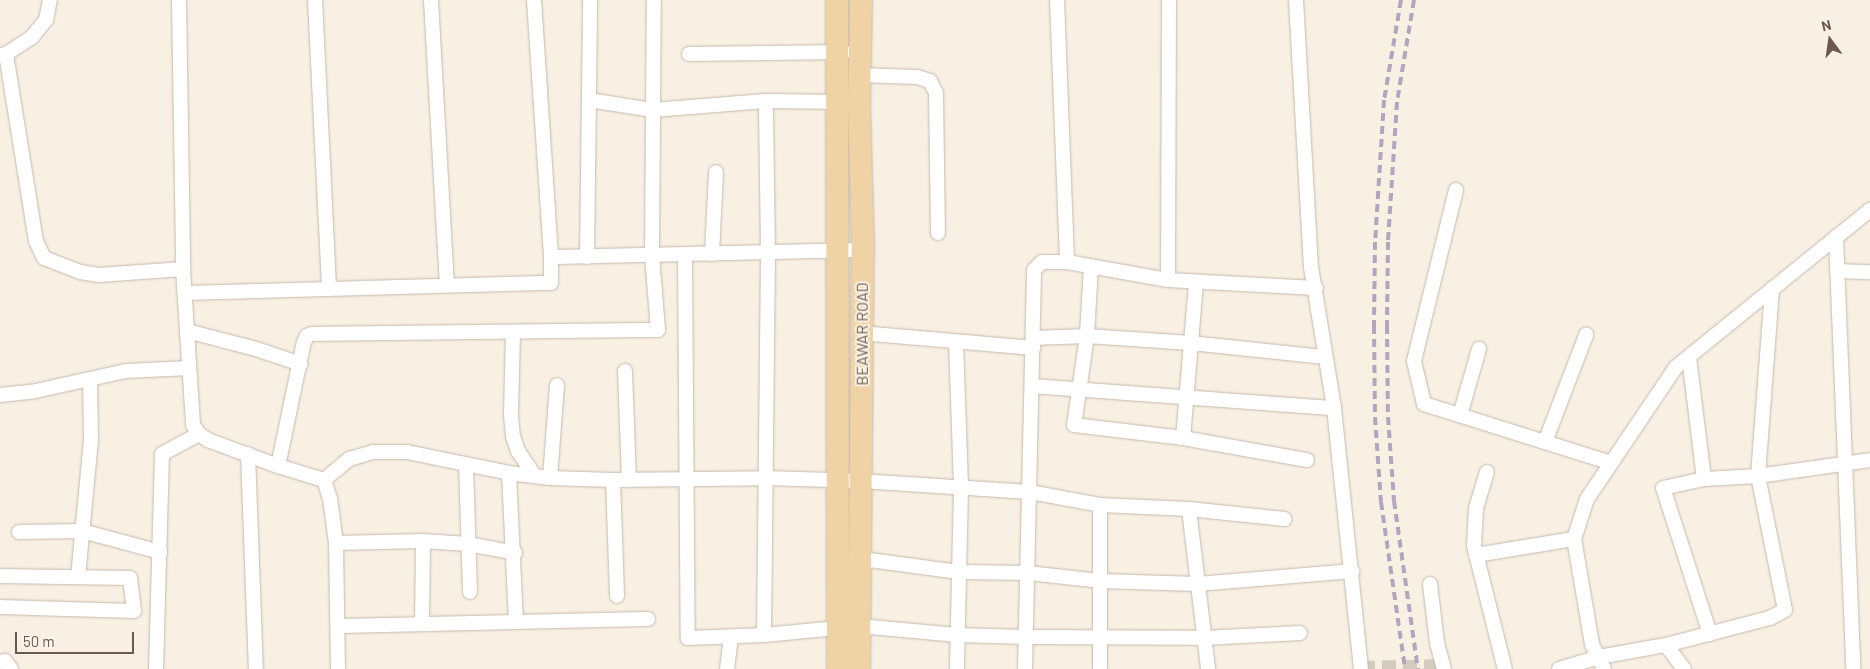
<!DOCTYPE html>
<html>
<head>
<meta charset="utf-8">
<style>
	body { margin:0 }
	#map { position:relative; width:1870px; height:669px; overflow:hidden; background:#f8f0e3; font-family:Barlow,sans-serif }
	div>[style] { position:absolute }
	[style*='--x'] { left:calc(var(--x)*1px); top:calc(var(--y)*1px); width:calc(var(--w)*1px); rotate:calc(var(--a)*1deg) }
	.minor-tunnel>* { height:14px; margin-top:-7px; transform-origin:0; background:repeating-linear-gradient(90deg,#d5cabe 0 14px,transparent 0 21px) }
	.roads { filter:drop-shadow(0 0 1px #c7b8ac) drop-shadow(0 0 1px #c7b8ac) }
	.minor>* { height:14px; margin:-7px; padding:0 7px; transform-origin:7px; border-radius:7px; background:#fff }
	.primary>* { height:22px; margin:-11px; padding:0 11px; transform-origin:11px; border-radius:11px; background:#efd3a4 }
	.rail>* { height:4px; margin-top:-2px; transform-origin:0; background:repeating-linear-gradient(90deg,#b3a4bf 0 8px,transparent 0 13px) }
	span { translate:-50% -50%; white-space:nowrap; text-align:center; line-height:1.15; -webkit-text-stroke:4px #fcf4e8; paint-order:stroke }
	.street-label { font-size:16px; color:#6d584d }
	.north { position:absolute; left:1805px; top:15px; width:50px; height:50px; -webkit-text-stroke:4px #fcf4e8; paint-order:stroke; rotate:346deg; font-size:14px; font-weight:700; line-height:20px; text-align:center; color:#6d584d }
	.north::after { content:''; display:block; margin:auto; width:18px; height:22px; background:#6d584d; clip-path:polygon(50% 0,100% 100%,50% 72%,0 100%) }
	.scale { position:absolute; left:15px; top:632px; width:119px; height:22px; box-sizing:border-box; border:2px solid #6d584d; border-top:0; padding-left:6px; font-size:15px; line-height:18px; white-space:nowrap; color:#6d584d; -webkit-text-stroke:4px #fcf4e8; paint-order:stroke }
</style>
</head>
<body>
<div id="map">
	<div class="minor-tunnel">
		<i style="--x:1361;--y:668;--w:82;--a:-1.4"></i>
	</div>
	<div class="roads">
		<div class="minor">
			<i style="--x:179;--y:0;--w:269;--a:89.1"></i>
			<i style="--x:183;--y:269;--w:156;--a:86.3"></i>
			<i style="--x:193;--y:425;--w:11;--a:56"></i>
			<i style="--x:199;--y:434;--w:11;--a:34"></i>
			<i style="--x:208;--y:440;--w:75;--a:20.4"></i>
			<i style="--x:278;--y:466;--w:48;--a:16.9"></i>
			<i style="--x:324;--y:480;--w:19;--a:72"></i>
			<i style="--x:330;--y:498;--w:45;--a:82.4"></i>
			<i style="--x:336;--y:543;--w:126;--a:89.1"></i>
			<i style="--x:315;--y:0;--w:288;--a:87.2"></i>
			<i style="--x:431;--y:0;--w:285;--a:86.8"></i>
			<i style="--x:534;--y:0;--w:258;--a:86.2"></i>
			<i style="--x:1057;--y:0;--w:262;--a:87.8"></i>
			<i style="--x:1296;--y:0;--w:267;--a:86.8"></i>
			<i style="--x:1311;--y:267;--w:143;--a:80.7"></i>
			<i style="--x:1334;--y:408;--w:262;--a:84.1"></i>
			<i style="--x:6;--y:54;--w:189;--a:80.9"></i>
			<i style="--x:36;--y:241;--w:19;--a:65"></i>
			<i style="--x:44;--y:258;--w:39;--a:21"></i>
			<i style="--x:80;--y:272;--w:19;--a:9"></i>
			<i style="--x:99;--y:275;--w:84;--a:-4.1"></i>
			<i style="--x:689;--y:54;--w:155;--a:-0.7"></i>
			<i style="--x:0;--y:55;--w:6;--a:-9"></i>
			<i style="--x:6;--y:54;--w:31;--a:-33"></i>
			<i style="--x:32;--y:37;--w:22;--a:-51"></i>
			<i style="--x:46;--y:20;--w:20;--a:-79"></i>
			<i style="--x:860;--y:75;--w:57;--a:2"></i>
			<i style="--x:917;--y:77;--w:14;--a:17"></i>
			<i style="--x:930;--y:81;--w:13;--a:63"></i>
			<i style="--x:936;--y:93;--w:140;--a:89.2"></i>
			<i style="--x:589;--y:100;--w:65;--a:8.9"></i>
			<i style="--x:653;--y:110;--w:113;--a:-4.6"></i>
			<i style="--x:766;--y:101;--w:78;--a:0.7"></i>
			<i style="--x:1456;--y:190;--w:176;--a:103.8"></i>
			<i style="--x:1414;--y:361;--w:44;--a:76.9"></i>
			<i style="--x:1424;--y:404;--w:196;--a:17.5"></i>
			<i style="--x:1836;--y:237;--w:432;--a:87.7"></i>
			<i style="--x:712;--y:254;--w:82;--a:-87.2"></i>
			<i style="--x:685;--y:255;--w:383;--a:89.6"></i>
			<i style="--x:688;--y:638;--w:76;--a:-2.3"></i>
			<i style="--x:764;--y:635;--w:95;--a:-5.4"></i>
			<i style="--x:859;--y:626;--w:99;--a:5.2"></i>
			<i style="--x:958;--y:635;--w:68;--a:1.7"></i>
			<i style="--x:1026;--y:637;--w:178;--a:0.3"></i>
			<i style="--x:1204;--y:638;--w:96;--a:-3"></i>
			<i style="--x:587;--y:257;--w:257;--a:-89.3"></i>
			<i style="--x:1091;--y:266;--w:70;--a:93.3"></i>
			<i style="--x:1087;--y:336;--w:90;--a:98.3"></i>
			<i style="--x:1074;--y:425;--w:110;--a:6.8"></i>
			<i style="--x:1183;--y:438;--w:126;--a:10.1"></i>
			<i style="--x:1837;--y:271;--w:33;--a:2"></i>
			<i style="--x:1168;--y:280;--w:280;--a:-89.8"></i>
			<i style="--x:185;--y:293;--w:366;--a:-1.6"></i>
			<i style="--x:551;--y:283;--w:26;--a:-90"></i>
			<i style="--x:551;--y:257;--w:312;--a:-1.3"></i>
			<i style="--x:187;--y:331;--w:71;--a:14.6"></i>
			<i style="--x:256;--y:349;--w:47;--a:18.4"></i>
			<i style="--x:513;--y:333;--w:82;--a:91.4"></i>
			<i style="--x:511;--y:415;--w:21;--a:85"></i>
			<i style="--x:513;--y:436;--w:16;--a:72"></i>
			<i style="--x:518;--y:451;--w:30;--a:56"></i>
			<i style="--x:861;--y:333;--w:173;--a:5"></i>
			<i style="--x:1033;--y:338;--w:54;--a:-2.1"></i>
			<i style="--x:1087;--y:336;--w:104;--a:3.9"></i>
			<i style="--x:1191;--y:343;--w:135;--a:6"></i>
			<i style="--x:956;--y:342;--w:146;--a:88"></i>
			<i style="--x:961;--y:488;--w:181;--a:91.3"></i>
			<i style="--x:1689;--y:357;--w:123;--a:83"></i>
			<i style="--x:625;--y:371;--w:109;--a:87.9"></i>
			<i style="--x:1032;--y:386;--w:303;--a:4.2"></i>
			<i style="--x:0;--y:395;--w:31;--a:-6"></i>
			<i style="--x:31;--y:392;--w:97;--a:-12.5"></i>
			<i style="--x:126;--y:371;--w:63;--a:-2.7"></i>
			<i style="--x:1460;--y:415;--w:69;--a:-73.9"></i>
			<i style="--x:1183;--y:438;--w:157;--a:-85.2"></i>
			<i style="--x:1545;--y:442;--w:115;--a:-69"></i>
			<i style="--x:248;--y:454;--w:215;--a:87.9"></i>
			<i style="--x:466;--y:464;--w:128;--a:88.2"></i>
			<i style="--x:278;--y:466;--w:127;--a:-78.2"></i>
			<i style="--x:304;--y:342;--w:7;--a:-63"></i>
			<i style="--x:307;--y:336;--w:5;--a:-22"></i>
			<i style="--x:312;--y:334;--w:346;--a:-0.7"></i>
			<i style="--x:658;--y:330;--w:74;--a:-94.6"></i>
			<i style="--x:652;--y:256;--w:256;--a:-89.6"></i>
			<i style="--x:1487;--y:472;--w:38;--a:107"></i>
			<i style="--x:1476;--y:508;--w:38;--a:93"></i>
			<i style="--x:1474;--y:546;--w:127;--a:75.9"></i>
			<i style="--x:509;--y:473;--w:149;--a:87.3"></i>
			<i style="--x:550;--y:478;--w:93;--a:-85.7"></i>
			<i style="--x:324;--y:480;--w:33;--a:-40"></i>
			<i style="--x:349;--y:459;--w:25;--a:-16"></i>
			<i style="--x:373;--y:452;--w:34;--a:0"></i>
			<i style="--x:407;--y:452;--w:104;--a:11.6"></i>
			<i style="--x:509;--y:473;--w:41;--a:7"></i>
			<i style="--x:550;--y:478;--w:63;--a:1.8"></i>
			<i style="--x:613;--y:480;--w:153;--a:-0.7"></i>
			<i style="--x:766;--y:478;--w:95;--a:1.8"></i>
			<i style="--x:861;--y:481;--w:169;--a:3.7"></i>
			<i style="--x:1030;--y:492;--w:71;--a:10.5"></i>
			<i style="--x:1100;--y:505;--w:89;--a:2.6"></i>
			<i style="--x:1189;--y:509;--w:96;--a:6"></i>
			<i style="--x:613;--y:480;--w:116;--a:88"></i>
			<i style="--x:1189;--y:509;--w:161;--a:83.2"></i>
			<i style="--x:19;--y:532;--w:63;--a:-0.9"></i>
			<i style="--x:82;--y:531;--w:81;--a:15.1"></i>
			<i style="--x:336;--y:543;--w:87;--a:-1.3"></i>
			<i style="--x:423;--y:541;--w:45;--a:3.8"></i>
			<i style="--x:468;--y:544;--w:48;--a:10.8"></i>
			<i style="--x:1476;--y:555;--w:99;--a:-9.3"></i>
			<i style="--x:862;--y:559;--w:98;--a:7.6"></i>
			<i style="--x:959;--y:572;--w:69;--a:0.8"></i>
			<i style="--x:1028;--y:573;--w:72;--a:6.3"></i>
			<i style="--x:1100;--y:581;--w:98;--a:1.8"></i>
			<i style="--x:1198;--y:584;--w:155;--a:-4.8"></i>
			<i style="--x:0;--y:576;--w:130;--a:0.9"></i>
			<i style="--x:130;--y:578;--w:33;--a:83"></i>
			<i style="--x:134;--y:611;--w:134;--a:-178.3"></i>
			<i style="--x:78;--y:577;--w:138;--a:-84.6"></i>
			<i style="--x:91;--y:440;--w:61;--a:-90.9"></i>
			<i style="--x:1430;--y:584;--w:59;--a:83.2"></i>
			<i style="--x:1437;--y:643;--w:27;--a:75"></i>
			<i style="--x:422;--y:624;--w:83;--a:-89.3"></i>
			<i style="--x:338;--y:626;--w:310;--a:-1.3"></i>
			<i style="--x:1710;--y:634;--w:153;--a:-107.8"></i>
			<i style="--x:1663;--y:488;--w:42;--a:-12.4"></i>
			<i style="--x:1704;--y:479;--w:54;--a:-3.2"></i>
			<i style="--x:1758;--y:476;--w:113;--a:-8.1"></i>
			<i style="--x:764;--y:635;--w:382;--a:-89.4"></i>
			<i style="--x:768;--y:253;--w:152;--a:-90.8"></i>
			<i style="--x:1666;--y:645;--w:30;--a:53"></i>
			<i style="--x:0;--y:662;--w:5;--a:-11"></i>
			<i style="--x:5;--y:661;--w:10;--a:53"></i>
			<i style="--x:156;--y:669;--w:215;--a:-88.4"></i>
			<i style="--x:162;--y:454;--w:42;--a:-28.4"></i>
			<i style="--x:727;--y:669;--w:32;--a:-83"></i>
			<i style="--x:1025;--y:669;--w:399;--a:-88.7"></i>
			<i style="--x:1034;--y:270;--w:11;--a:-45"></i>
			<i style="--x:1042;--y:262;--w:25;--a:0"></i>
			<i style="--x:1067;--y:262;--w:103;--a:10.1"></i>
			<i style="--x:1168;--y:280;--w:148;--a:3.1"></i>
			<i style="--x:1100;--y:669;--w:164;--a:-90"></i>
			<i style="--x:1559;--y:669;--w:42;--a:-16.7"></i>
			<i style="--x:1599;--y:657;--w:68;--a:-10.2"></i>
			<i style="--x:1666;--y:645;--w:107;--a:-14.6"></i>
			<i style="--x:1770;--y:618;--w:17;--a:-28"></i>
			<i style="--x:1785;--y:610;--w:137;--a:-101.4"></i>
			<i style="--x:1758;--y:476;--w:188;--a:-85.7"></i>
			<i style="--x:1604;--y:669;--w:28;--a:-116"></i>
			<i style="--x:1592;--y:644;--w:107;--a:-99.7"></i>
			<i style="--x:1574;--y:539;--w:42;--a:-72"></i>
			<i style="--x:1587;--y:499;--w:159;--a:-56"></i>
			<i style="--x:1676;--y:367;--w:250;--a:-39"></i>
		</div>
		<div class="primary">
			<i style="--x:837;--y:0;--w:669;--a:89.91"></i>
			<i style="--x:859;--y:669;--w:419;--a:-89.5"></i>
			<i style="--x:863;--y:250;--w:147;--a:-91.6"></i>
			<i style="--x:859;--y:103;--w:103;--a:-88.9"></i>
		</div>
	</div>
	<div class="rail">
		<i style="--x:1401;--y:0;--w:101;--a:99.6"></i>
		<i style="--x:1384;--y:100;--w:142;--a:93.6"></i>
		<i style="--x:1375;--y:242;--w:84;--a:90.7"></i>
		<i style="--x:1374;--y:326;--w:91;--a:89.4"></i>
		<i style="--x:1375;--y:417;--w:85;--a:86"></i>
		<i style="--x:1381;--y:502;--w:169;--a:81.8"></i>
		<i style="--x:1414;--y:0;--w:103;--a:99.5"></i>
		<i style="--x:1397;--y:102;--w:140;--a:93.7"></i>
		<i style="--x:1388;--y:242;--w:84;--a:90.7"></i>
		<i style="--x:1387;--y:326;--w:91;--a:89.4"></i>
		<i style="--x:1388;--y:417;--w:84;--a:85.9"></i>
		<i style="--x:1394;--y:501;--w:170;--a:81.9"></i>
	</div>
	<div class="street-label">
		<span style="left:862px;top:334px;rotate:-90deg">BEAWAR ROAD</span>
	</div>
	<div class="north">N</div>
	<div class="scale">50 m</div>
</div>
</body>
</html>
